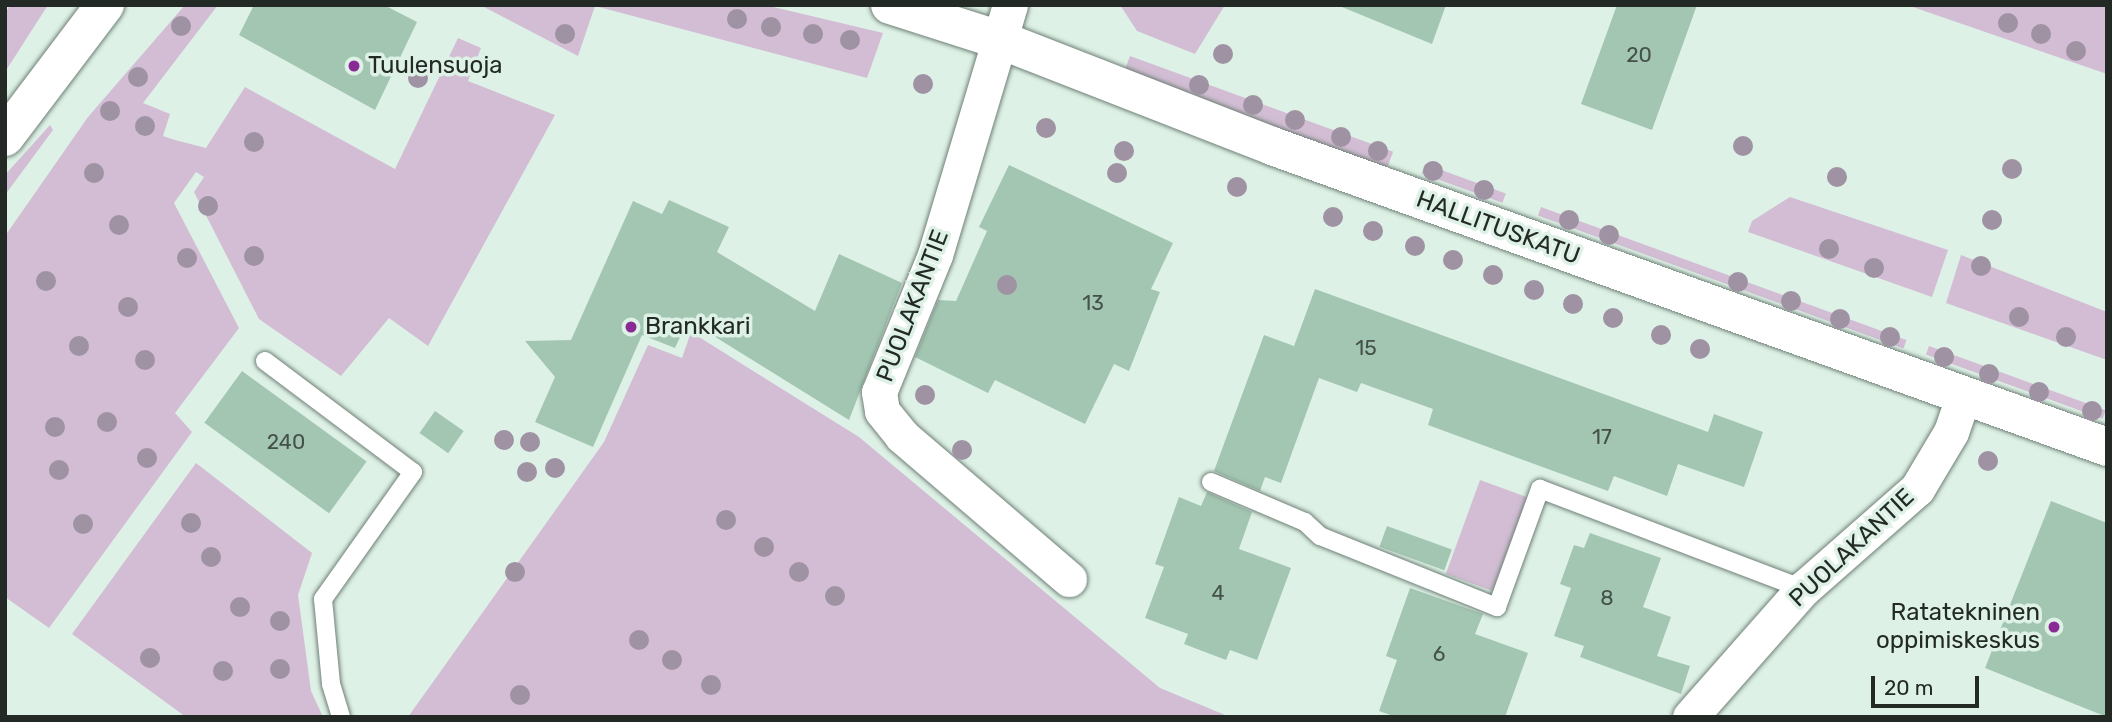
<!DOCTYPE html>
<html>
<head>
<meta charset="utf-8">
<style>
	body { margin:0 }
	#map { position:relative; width:2112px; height:722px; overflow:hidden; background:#def1e6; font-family:Rubik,sans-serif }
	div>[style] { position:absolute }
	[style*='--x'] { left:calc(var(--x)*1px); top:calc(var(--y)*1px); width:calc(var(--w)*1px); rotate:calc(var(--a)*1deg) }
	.green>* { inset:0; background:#d2bdd4; transform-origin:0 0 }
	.building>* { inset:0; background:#a3c6b2; transform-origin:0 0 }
	.roads { filter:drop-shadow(0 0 2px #6f8077) drop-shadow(0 0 2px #6f8077) }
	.service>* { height:18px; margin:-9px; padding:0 9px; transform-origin:9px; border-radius:9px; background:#fff }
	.minor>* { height:35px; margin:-17.5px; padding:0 17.5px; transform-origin:17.5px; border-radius:17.5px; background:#fff }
	.tertiary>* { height:38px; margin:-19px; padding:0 19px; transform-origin:19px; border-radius:19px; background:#fff }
	.trees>* { width:20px; height:20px; margin:-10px; border-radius:50%; background:#9e92a3 }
	.dots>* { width:19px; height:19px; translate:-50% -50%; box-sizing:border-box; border:4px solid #def1e6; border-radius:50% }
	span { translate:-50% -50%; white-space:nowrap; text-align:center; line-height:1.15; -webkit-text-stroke:7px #def1e6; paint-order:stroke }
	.number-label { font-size:21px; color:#435149 }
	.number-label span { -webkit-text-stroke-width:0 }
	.poi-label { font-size:24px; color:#232a26 }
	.left { translate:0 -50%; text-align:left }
	.right { translate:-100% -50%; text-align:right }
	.street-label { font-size:24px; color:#232a26 }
	.frame { position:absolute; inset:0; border:7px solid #232a26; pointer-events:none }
	.scale { position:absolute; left:1871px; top:676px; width:108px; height:32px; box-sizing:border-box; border:4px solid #232a26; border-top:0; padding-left:9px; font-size:21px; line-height:24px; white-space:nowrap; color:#232a26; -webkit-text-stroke:5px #def1e6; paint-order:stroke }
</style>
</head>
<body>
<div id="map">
	<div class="green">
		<i style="clip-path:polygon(10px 5px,48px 5px,5px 72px,5px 14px)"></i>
		<i style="clip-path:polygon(185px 5px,218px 5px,143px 103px,170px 114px,163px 136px,175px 140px,206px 148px,245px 87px,395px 169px,458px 38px,481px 48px,468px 81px,555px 115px,428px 346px,389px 318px,341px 376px,259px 319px,194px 192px,204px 177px,196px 172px,174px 203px,239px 328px,175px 413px,192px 432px,49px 628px,5px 597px,5px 236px,88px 117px)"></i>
		<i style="clip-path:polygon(480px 5px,765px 5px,883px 33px,867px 78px,595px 6px,578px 56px)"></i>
		<i style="clip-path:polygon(1120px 5px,1225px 5px,1195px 54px,1137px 31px)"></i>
		<i style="clip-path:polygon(1907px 5px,2107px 5px,2107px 74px)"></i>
		<i style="left:1130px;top:56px;width:280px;height:19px;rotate:20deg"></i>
		<i style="clip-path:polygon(50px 125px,53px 130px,5px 195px,5px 175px)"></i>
		<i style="left:1425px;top:164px;width:86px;height:10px;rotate:20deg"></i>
		<i style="clip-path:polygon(1790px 197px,1948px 250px,1932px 297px,1748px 232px,1752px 221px)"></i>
		<i style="left:1541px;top:207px;width:389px;height:9px;rotate:20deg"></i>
		<i style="clip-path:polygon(1961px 255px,2107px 312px,2107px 360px,1946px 303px)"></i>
		<i style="clip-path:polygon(691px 332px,859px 437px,1160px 688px,1230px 717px,408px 717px,604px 442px,648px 345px,682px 358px)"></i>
		<i style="left:1929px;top:346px;width:188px;height:9px;rotate:20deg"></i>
		<i style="clip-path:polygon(196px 463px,312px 553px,298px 595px,311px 691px,323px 717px,186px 717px,72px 634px)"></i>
		<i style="left:1480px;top:480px;width:50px;height:100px;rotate:20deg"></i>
	</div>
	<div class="building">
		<i style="clip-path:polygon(254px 5px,384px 5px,417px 22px,375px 110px,239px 35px)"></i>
		<i style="clip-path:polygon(1337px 5px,1446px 5px,1432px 44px)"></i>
		<i style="clip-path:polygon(1617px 5px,1697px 5px,1652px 130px,1581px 104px)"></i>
		<i style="clip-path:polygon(1009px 165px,1173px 243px,1151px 289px,1160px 292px,1129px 371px,1114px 364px,1085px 424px,995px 380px,988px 393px,915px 357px,938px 300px,956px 301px,987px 231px,979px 227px)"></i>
		<i style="clip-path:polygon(669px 200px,729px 227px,717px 252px,815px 311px,839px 254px,902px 283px,849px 420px,688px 320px,675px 348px,642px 335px,593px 447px,535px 422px,555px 377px,525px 341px,571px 340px,633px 201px,662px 214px)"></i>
		<i style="clip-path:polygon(1315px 289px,1708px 432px,1714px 414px,1763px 432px,1744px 487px,1678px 464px,1667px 496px,1614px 476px,1608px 491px,1428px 425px,1433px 409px,1361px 383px,1357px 392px,1319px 378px,1281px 483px,1265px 477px,1260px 491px,1214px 471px,1264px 335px,1294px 346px)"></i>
		<i style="left:242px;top:371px;width:154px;height:64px;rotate:36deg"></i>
		<i style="left:435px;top:411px;width:35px;height:27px;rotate:35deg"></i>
		<i style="clip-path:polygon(1207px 492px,1252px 512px,1239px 549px,1291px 568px,1257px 660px,1230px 650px,1226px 660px,1184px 644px,1188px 634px,1145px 618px,1164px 567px,1155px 564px,1179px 497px,1201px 506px)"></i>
		<i style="clip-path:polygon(2051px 501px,2107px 523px,2107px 717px,1985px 668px)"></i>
		<i style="left:1387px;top:526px;width:69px;height:22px;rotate:20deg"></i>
		<i style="clip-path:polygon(1590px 533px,1661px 558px,1643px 607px,1671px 617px,1657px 656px,1690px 666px,1681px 694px,1580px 657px,1584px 646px,1554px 636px,1571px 588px,1560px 584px,1574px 545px,1584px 548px)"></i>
		<i style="clip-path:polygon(1410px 588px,1483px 614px,1475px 634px,1528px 653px,1505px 717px,1396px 717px,1379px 711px,1397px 660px,1386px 656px)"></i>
	</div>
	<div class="roads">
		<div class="service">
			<i style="--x:265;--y:361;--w:185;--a:36.9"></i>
			<i style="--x:413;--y:472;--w:156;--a:125.3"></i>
			<i style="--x:323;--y:599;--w:85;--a:84.6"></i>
			<i style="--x:331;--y:684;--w:34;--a:73"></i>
			<i style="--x:1211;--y:482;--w:102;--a:23.1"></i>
			<i style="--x:1305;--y:522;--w:21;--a:43"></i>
			<i style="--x:1320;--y:536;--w:191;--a:21.9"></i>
			<i style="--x:1497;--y:607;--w:126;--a:-70"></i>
			<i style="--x:1540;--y:489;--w:281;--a:20.8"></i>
		</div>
		<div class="minor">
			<i style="--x:1010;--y:5;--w:261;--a:106.7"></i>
			<i style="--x:935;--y:255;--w:148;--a:112.2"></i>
			<i style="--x:879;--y:392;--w:19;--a:81"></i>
			<i style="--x:882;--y:411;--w:32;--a:51"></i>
			<i style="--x:902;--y:436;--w:220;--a:40.6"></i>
			<i style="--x:1690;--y:717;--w:171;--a:-48.6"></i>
			<i style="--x:1803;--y:589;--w:152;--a:-41.3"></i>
			<i style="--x:1917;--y:489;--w:66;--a:-59.2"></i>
			<i style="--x:1951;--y:432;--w:37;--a:-71"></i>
		</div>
		<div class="tertiary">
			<i style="--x:890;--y:5;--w:119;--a:17.7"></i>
			<i style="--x:1003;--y:41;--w:289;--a:21.3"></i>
			<i style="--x:1272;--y:146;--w:888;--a:19.82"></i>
			<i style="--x:5;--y:137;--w:166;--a:-52.9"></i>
		</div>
	</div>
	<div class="trees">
		<i style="left:737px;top:19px"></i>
		<i style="left:2008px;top:23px"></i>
		<i style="left:181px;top:26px"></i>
		<i style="left:771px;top:27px"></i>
		<i style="left:565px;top:34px"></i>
		<i style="left:813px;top:34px"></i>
		<i style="left:2041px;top:34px"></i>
		<i style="left:850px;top:40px"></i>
		<i style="left:2076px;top:51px"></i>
		<i style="left:1223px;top:54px"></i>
		<i style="left:138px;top:77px"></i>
		<i style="left:418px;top:78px"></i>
		<i style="left:923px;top:84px"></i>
		<i style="left:1199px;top:85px"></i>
		<i style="left:1253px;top:105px"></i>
		<i style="left:110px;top:111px"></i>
		<i style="left:1295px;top:120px"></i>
		<i style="left:145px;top:126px"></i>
		<i style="left:1046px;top:128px"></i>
		<i style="left:1341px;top:137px"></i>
		<i style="left:254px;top:142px"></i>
		<i style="left:1743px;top:146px"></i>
		<i style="left:1124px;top:151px"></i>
		<i style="left:1378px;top:151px"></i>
		<i style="left:2012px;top:169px"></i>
		<i style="left:1433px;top:171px"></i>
		<i style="left:94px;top:173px"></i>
		<i style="left:1117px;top:173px"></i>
		<i style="left:1837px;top:177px"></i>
		<i style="left:1237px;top:187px"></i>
		<i style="left:1484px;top:190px"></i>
		<i style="left:208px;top:206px"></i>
		<i style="left:1333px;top:217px"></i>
		<i style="left:1569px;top:220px"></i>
		<i style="left:1992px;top:220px"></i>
		<i style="left:119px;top:225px"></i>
		<i style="left:1373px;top:231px"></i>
		<i style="left:1609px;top:235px"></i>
		<i style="left:1415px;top:246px"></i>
		<i style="left:1829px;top:249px"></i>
		<i style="left:254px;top:256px"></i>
		<i style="left:187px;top:258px"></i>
		<i style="left:1453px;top:260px"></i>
		<i style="left:1981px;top:266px"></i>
		<i style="left:1874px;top:268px"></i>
		<i style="left:1493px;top:275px"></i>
		<i style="left:46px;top:281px"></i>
		<i style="left:1738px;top:282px"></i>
		<i style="left:1007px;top:285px"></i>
		<i style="left:1534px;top:290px"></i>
		<i style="left:1791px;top:301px"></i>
		<i style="left:1573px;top:304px"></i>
		<i style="left:128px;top:307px"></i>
		<i style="left:2019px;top:317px"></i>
		<i style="left:1613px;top:318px"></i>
		<i style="left:1840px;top:319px"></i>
		<i style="left:1661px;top:335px"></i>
		<i style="left:1890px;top:337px"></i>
		<i style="left:2066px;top:337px"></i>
		<i style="left:79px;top:346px"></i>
		<i style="left:1700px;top:349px"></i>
		<i style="left:1944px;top:357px"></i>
		<i style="left:145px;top:360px"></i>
		<i style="left:1989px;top:374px"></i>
		<i style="left:2039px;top:392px"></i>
		<i style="left:925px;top:395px"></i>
		<i style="left:2092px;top:411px"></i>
		<i style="left:107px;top:422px"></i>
		<i style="left:55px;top:427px"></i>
		<i style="left:504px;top:440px"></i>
		<i style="left:530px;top:442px"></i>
		<i style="left:962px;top:450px"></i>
		<i style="left:147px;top:458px"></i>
		<i style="left:1988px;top:461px"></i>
		<i style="left:555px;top:468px"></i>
		<i style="left:59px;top:470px"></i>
		<i style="left:527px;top:472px"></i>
		<i style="left:726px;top:520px"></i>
		<i style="left:191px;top:523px"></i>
		<i style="left:83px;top:524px"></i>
		<i style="left:764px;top:547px"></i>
		<i style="left:211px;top:557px"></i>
		<i style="left:515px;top:572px"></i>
		<i style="left:799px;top:572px"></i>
		<i style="left:835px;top:596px"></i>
		<i style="left:240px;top:607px"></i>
		<i style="left:280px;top:621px"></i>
		<i style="left:639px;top:640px"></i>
		<i style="left:150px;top:658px"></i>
		<i style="left:672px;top:660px"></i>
		<i style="left:280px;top:669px"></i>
		<i style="left:223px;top:671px"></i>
		<i style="left:711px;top:685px"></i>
		<i style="left:520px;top:695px"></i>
	</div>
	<div class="dots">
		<i style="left:354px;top:66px;background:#8a2b95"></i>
		<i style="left:631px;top:327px;background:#8a2b95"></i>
		<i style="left:2054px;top:627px;background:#8a2b95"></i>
	</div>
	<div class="number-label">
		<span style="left:1639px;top:55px">20</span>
		<span style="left:1093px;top:303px">13</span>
		<span style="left:1366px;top:348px">15</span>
		<span style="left:1602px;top:437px">17</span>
		<span style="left:286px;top:442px">240</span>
		<span style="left:1218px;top:593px">4</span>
		<span style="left:1607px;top:598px">8</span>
		<span style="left:1439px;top:654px">6</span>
	</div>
	<div class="poi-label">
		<span class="left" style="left:368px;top:66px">Tuulensuoja</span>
		<span class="left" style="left:645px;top:327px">Brankkari</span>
		<span class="right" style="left:2040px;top:627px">Ratatekninen<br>oppimiskeskus</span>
	</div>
	<div class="street-label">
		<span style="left:1498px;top:228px;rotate:20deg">HALLITUSKATU</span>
		<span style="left:913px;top:306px;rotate:-69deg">PUOLAKANTIE</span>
		<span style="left:1852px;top:548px;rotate:-43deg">PUOLAKANTIE</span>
	</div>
	<div class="frame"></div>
	<div class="scale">20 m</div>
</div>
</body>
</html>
